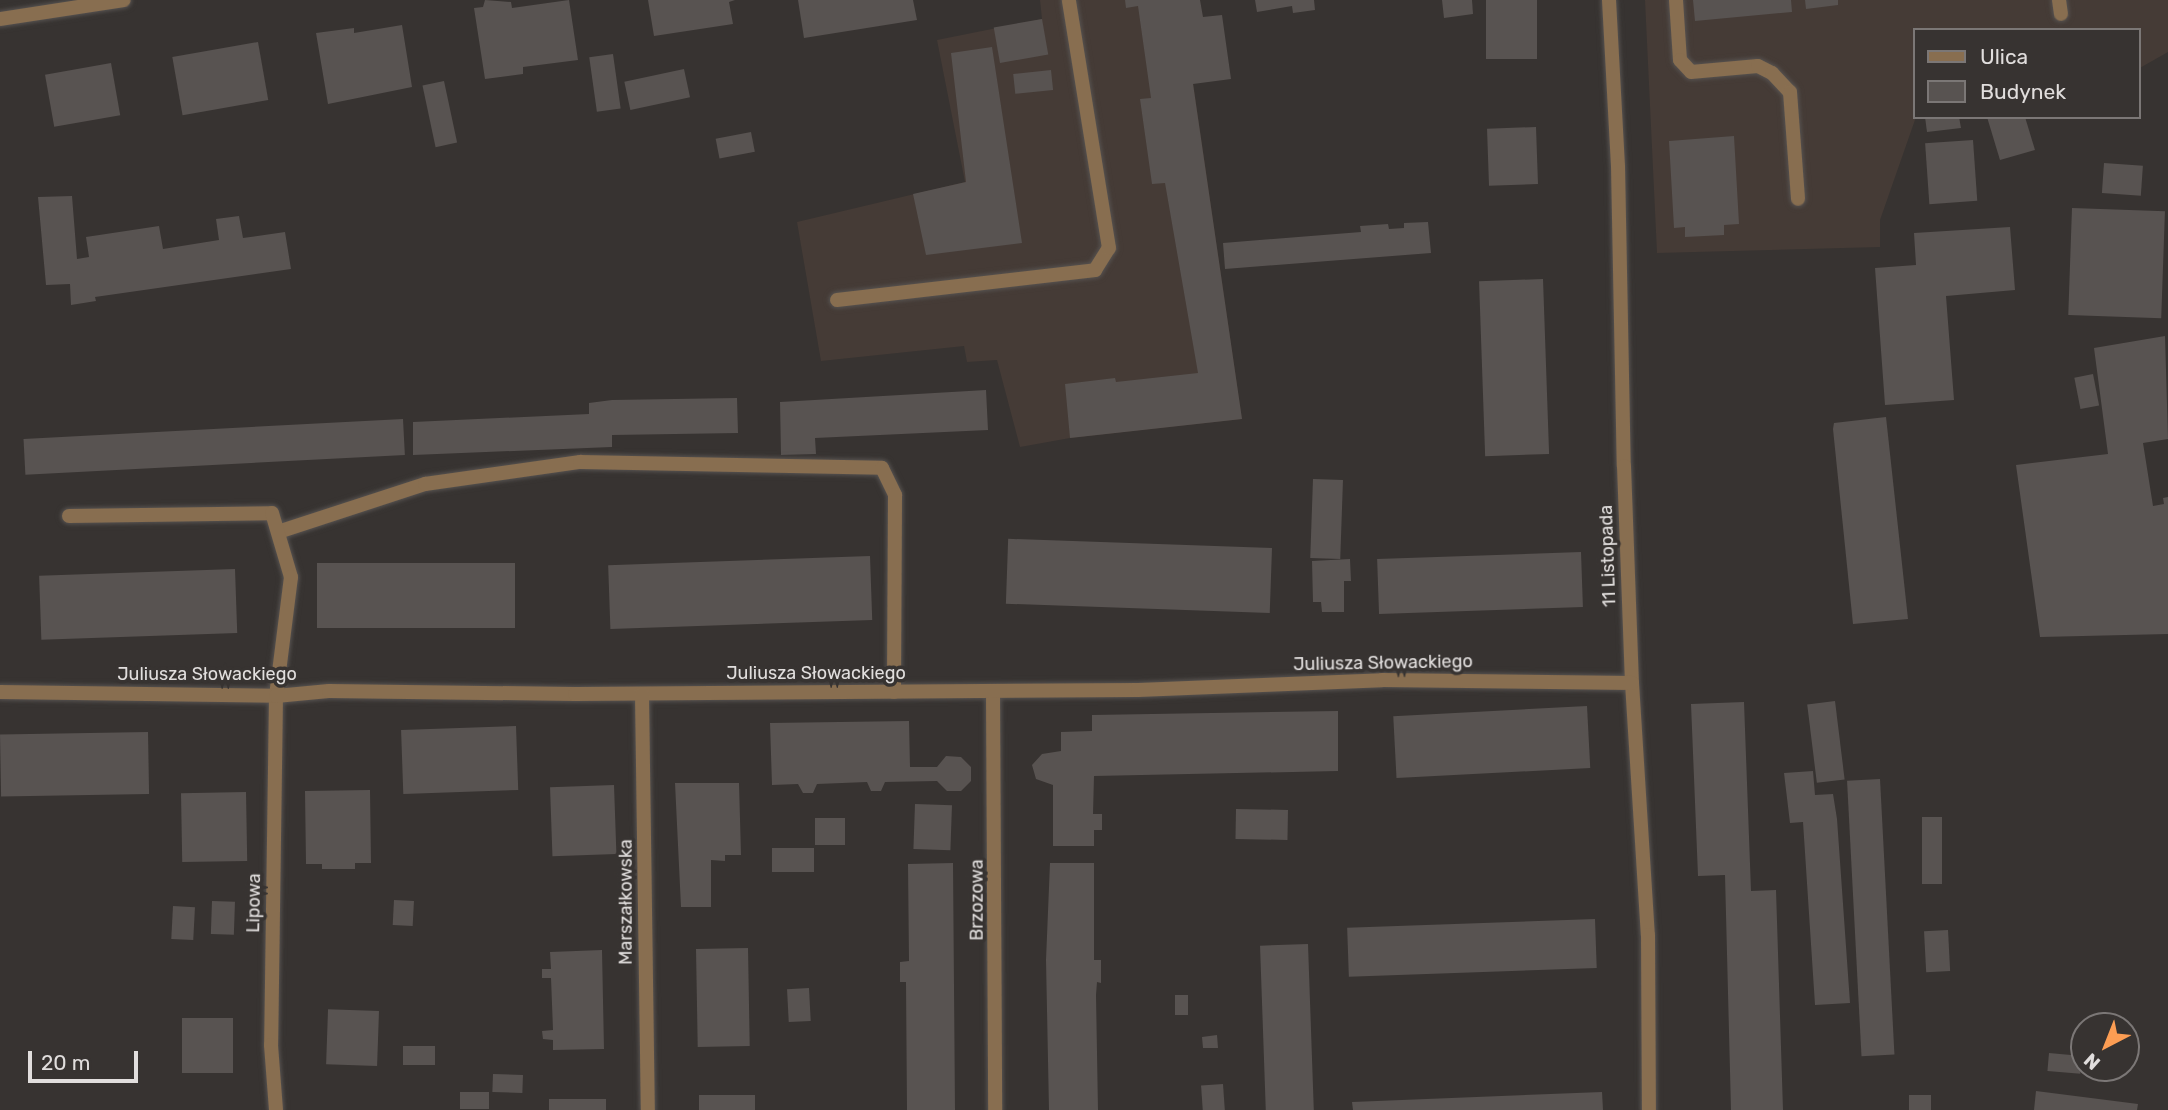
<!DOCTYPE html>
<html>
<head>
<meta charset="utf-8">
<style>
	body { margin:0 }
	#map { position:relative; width:2168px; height:1110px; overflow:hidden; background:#373331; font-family:Rubik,sans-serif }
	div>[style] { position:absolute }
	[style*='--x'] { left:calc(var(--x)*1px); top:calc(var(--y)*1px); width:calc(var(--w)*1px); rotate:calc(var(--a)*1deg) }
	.built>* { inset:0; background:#453b36 }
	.building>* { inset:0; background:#585351; transform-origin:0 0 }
	.roads { filter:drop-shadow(0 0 2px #565250) drop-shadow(0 0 2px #565250) }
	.lane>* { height:14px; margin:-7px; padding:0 7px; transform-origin:7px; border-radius:7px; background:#886e50 }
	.street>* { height:14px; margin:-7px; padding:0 7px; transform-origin:7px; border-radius:7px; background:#886e50 }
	span { translate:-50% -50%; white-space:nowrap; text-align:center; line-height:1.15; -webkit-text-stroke:7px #373331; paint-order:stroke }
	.street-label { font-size:18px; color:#e1dedd }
	.legend { position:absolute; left:1913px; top:28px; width:228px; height:91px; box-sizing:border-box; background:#373331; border:2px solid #7b7776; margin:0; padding:9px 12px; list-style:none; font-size:21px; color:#e1dedd }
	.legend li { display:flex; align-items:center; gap:14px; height:35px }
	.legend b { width:35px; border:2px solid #7b7776 }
	.north { position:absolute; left:2070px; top:1012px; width:70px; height:70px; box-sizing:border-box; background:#373331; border:2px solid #7b7776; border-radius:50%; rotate:222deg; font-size:19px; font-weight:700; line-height:28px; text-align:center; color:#e1dedd }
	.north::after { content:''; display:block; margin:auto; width:24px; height:32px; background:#fc9d53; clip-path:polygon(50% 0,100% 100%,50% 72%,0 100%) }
	.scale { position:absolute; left:28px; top:1051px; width:110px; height:32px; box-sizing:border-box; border:4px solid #e1dedd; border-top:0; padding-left:9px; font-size:21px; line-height:24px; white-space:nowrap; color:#e1dedd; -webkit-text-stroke:5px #373331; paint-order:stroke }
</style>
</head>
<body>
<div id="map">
	<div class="built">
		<i style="clip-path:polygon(1040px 0,1181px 0,1242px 419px,1070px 438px,1020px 447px,997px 360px,967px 362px,964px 346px,821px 361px,797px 222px,965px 182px,937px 40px,1042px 19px)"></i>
		<i style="clip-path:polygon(1645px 0,2168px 0,2168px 52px,2138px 69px,2138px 30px,1914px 30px,1916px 117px,1880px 220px,1880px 247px,1657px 253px)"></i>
	</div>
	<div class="building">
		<i style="clip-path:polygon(485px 0,511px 2px,512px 8px,569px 0,578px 60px,523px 67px,523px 74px,485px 79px,474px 8px,483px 7px)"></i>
		<i style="clip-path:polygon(648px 0,735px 0,729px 2px,733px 24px,654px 36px)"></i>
		<i style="clip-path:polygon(798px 0,913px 0,917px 20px,804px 38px)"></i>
		<i style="clip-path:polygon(1125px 0,1200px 0,1203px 17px,1222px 15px,1231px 79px,1193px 84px,1242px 419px,1070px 438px,1065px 384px,1115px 378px,1116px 382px,1198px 373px,1165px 183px,1152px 184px,1140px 99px,1151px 98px,1138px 6px,1126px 8px)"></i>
		<i style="clip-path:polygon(1255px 0,1314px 0,1315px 10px,1293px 13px,1292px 6px,1257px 12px)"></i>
		<i style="clip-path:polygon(1442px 0,1472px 0,1473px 14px,1444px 18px)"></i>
		<i style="left:1486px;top:0;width:51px;height:59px"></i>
		<i style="clip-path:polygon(1693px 0,1791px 0,1792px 12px,1695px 21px)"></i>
		<i style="clip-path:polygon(1805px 0,1838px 0,1838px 5px,1806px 9px)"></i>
		<i style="left:1042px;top:19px;width:36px;height:49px;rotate:80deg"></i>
		<i style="clip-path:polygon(402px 25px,412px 87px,328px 104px,316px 33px,354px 28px,354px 33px)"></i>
		<i style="left:258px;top:42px;width:59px;height:87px;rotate:80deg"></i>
		<i style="clip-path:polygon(992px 47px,1022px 243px,926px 255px,913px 194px,966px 182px,951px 53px)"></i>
		<i style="left:613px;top:54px;width:55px;height:24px;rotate:82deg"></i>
		<i style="left:111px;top:63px;width:53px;height:67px;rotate:80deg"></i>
		<i style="left:684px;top:69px;width:29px;height:61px;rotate:78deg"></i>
		<i style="left:1051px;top:70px;width:20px;height:38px;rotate:84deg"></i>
		<i style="left:444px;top:81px;width:63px;height:22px;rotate:78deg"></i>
		<i style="clip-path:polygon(1925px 117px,1959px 117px,1961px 128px,1927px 132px)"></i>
		<i style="clip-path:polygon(1987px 117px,2025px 117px,2035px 150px,2000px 160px)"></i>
		<i style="left:1536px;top:127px;width:57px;height:49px;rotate:88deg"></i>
		<i style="left:751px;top:132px;width:20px;height:36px;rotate:79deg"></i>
		<i style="clip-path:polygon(1734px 136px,1739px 224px,1724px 225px,1724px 235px,1685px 237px,1685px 227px,1674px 228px,1669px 141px)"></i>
		<i style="left:1973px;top:140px;width:61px;height:48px;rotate:86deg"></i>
		<i style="left:2104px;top:163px;width:39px;height:30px;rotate:4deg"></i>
		<i style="clip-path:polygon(72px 196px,77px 259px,89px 257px,86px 237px,159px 226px,163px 249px,219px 240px,216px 219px,239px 216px,243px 238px,285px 232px,291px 269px,95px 297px,96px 301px,71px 305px,70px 284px,46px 285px,38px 197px)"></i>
		<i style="left:2072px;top:208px;width:93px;height:107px;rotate:2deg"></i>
		<i style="clip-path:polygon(1428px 222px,1431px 253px,1225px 269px,1223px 243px,1361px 232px,1360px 226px,1388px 224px,1389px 229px,1404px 228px,1404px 223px)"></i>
		<i style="clip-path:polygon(2010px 227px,2015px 290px,1946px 296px,1954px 400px,1885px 405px,1875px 268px,1916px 265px,1914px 233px)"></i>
		<i style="left:1543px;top:279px;width:175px;height:64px;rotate:88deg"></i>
		<i style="clip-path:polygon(2165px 336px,2168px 439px,2143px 443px,2153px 506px,2164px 504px,2163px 498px,2168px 497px,2168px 634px,2040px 637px,2016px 465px,2108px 454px,2094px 348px)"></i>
		<i style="left:2093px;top:374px;width:32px;height:19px;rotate:79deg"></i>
		<i style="clip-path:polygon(986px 390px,988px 430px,815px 438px,816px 454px,781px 455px,780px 402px)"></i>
		<i style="clip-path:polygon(737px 398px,738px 433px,612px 435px,612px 447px,413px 455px,413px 422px,589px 414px,589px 403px,612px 400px)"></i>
		<i style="clip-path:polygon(1886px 417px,1908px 619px,1853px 624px,1833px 429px,1834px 423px)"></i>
		<i style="left:403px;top:419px;width:36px;height:380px;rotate:87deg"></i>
		<i style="left:1313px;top:479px;width:30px;height:79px;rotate:2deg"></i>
		<i style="left:1272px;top:548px;width:65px;height:264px;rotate:92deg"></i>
		<i style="left:1581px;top:552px;width:55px;height:204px;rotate:88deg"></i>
		<i style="left:870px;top:556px;width:64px;height:262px;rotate:88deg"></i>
		<i style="clip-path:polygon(1350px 559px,1351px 581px,1344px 581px,1344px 612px,1322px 612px,1321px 602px,1313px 602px,1312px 561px)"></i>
		<i style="left:515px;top:563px;width:65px;height:198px;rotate:90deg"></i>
		<i style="left:235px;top:569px;width:64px;height:196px;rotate:88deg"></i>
		<i style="left:1835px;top:701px;width:79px;height:28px;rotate:83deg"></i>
		<i style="clip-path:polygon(1744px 702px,1751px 891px,1776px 890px,1783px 1110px,1731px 1110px,1725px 875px,1698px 876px,1691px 704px)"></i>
		<i style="left:1587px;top:706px;width:62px;height:194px;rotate:87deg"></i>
		<i style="clip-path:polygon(1338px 711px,1338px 771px,1094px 776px,1093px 814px,1102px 814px,1102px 830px,1094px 830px,1094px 846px,1053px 846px,1053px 785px,1036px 779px,1032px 765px,1042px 754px,1061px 751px,1061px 732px,1092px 731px,1092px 715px)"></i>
		<i style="clip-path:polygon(909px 721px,910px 767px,937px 767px,946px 756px,961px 757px,971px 767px,971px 781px,961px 791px,947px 791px,937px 781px,885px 782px,881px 791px,871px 791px,867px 782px,817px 784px,813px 793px,803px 793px,798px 784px,772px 785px,770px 723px)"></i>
		<i style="left:516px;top:726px;width:64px;height:115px;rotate:88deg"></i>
		<i style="left:148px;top:732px;width:62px;height:148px;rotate:89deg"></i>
		<i style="clip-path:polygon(1813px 771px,1815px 795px,1833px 794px,1837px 819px,1850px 1003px,1815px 1005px,1803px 822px,1790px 823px,1784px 773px)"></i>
		<i style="left:1880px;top:779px;width:276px;height:33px;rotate:87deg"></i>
		<i style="clip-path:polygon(675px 783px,739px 783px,741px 855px,725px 855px,725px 861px,711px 860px,711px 907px,681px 907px)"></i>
		<i style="left:614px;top:785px;width:69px;height:64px;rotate:88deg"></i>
		<i style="clip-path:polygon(370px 790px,371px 863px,355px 863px,355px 869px,322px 869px,322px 864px,306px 864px,305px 791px)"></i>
		<i style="left:246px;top:792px;width:69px;height:65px;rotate:89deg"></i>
		<i style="left:915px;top:804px;width:37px;height:45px;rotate:2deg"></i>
		<i style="left:1236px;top:809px;width:52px;height:30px;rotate:1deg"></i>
		<i style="left:1922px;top:817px;width:20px;height:67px"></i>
		<i style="left:845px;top:818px;width:27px;height:30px;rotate:90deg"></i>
		<i style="left:772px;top:848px;width:42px;height:24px"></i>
		<i style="clip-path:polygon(953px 863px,955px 1110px,907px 1110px,906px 982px,900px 982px,900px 962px,909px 961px,908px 864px)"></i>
		<i style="clip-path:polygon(1050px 863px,1094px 863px,1094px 960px,1101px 960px,1101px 983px,1097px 982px,1096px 995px,1098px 1110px,1049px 1110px,1046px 960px)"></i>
		<i style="left:394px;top:900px;width:20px;height:25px;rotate:3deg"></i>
		<i style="left:212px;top:901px;width:23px;height:33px;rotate:2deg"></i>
		<i style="left:173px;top:906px;width:22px;height:33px;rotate:3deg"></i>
		<i style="left:1595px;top:919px;width:49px;height:248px;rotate:88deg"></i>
		<i style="left:1948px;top:930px;width:41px;height:24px;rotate:87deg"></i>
		<i style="left:1308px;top:944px;width:166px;height:48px;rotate:88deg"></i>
		<i style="left:748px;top:948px;width:98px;height:52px;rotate:89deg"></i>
		<i style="clip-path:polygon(602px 950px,604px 1049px,553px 1050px,553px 1040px,543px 1039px,542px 1031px,553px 1030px,551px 978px,542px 978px,542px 969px,551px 969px,550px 952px)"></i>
		<i style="left:809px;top:988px;width:33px;height:22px;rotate:87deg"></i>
		<i style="left:1175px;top:995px;width:13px;height:20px"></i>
		<i style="left:379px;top:1011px;width:55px;height:51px;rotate:92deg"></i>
		<i style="left:182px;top:1018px;width:51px;height:55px"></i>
		<i style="clip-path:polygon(1217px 1035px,1218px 1048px,1203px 1048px,1202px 1037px)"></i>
		<i style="left:403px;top:1046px;width:32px;height:19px"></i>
		<i style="left:2049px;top:1053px;width:33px;height:18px;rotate:5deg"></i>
		<i style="left:493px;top:1074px;width:30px;height:18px;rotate:2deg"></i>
		<i style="left:1223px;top:1084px;width:26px;height:22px;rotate:86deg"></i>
		<i style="clip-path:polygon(2036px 1091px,2138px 1104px,2137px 1110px,2034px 1110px)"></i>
		<i style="left:460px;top:1092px;width:29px;height:17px"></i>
		<i style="clip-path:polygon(1602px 1092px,1603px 1110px,1353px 1110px,1352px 1102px)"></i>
		<i style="left:755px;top:1095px;width:15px;height:56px;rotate:90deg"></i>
		<i style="left:1909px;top:1095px;width:22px;height:15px"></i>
		<i style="left:606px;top:1099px;width:11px;height:57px;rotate:90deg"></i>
	</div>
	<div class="roads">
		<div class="lane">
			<i style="--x:1676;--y:0;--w:60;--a:86.2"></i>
			<i style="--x:1680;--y:60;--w:16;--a:47"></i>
			<i style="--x:1691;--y:72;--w:67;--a:-5.1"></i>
			<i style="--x:1758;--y:66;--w:16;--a:27"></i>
			<i style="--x:1772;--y:73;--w:26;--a:47"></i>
			<i style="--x:1790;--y:92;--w:107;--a:85.7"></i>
			<i style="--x:2059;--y:0;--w:14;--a:82"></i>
			<i style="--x:837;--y:300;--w:260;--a:-6.6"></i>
			<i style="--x:1095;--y:270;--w:26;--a:-58"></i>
			<i style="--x:1109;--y:248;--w:251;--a:-99.2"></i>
			<i style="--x:278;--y:532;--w:155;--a:-18.1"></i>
			<i style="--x:425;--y:484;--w:157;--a:-8.1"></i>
			<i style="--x:580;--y:462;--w:302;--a:1.1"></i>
			<i style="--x:882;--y:468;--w:30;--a:64"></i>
			<i style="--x:895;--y:495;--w:197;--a:90.3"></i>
		</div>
		<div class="street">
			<i style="--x:1609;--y:0;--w:166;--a:86.9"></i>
			<i style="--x:1618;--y:166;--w:300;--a:88.9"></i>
			<i style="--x:1624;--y:466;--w:217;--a:87.9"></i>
			<i style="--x:1632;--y:683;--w:253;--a:86.4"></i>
			<i style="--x:1648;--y:935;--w:175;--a:89.7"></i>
			<i style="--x:0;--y:19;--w:125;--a:-8.7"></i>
			<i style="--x:69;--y:516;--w:203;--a:-0.8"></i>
			<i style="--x:272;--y:513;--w:67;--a:73.5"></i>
			<i style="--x:291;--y:577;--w:120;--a:97.2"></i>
			<i style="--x:276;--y:696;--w:349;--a:90.8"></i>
			<i style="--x:271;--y:1045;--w:65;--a:85.6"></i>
			<i style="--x:993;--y:691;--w:419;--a:89.7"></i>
			<i style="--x:0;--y:692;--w:276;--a:0.8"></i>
			<i style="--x:276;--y:696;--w:53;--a:-5.4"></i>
			<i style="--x:329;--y:691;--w:246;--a:0.7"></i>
			<i style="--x:575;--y:694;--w:563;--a:-0.41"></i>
			<i style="--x:1138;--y:690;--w:244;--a:-2.3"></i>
			<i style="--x:1382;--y:680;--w:250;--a:0.7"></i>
			<i style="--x:642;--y:694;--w:416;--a:89.2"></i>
		</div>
	</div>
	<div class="street-label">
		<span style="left:1608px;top:556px;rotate:-92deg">11 Listopada</span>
		<span style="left:1383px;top:663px;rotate:-1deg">Juliusza Słowackiego</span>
		<span style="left:816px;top:673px">Juliusza Słowackiego</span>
		<span style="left:207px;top:674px">Juliusza Słowackiego</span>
		<span style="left:977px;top:900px;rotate:-90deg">Brzozowa</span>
		<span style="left:626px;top:902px;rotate:-90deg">Marszałkowska</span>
		<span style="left:254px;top:903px;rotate:-89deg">Lipowa</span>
	</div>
	<ul class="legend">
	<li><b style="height:9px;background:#886e50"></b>Ulica</li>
	<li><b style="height:19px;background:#585351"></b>Budynek</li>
	</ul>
	<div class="north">N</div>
	<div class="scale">20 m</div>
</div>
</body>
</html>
